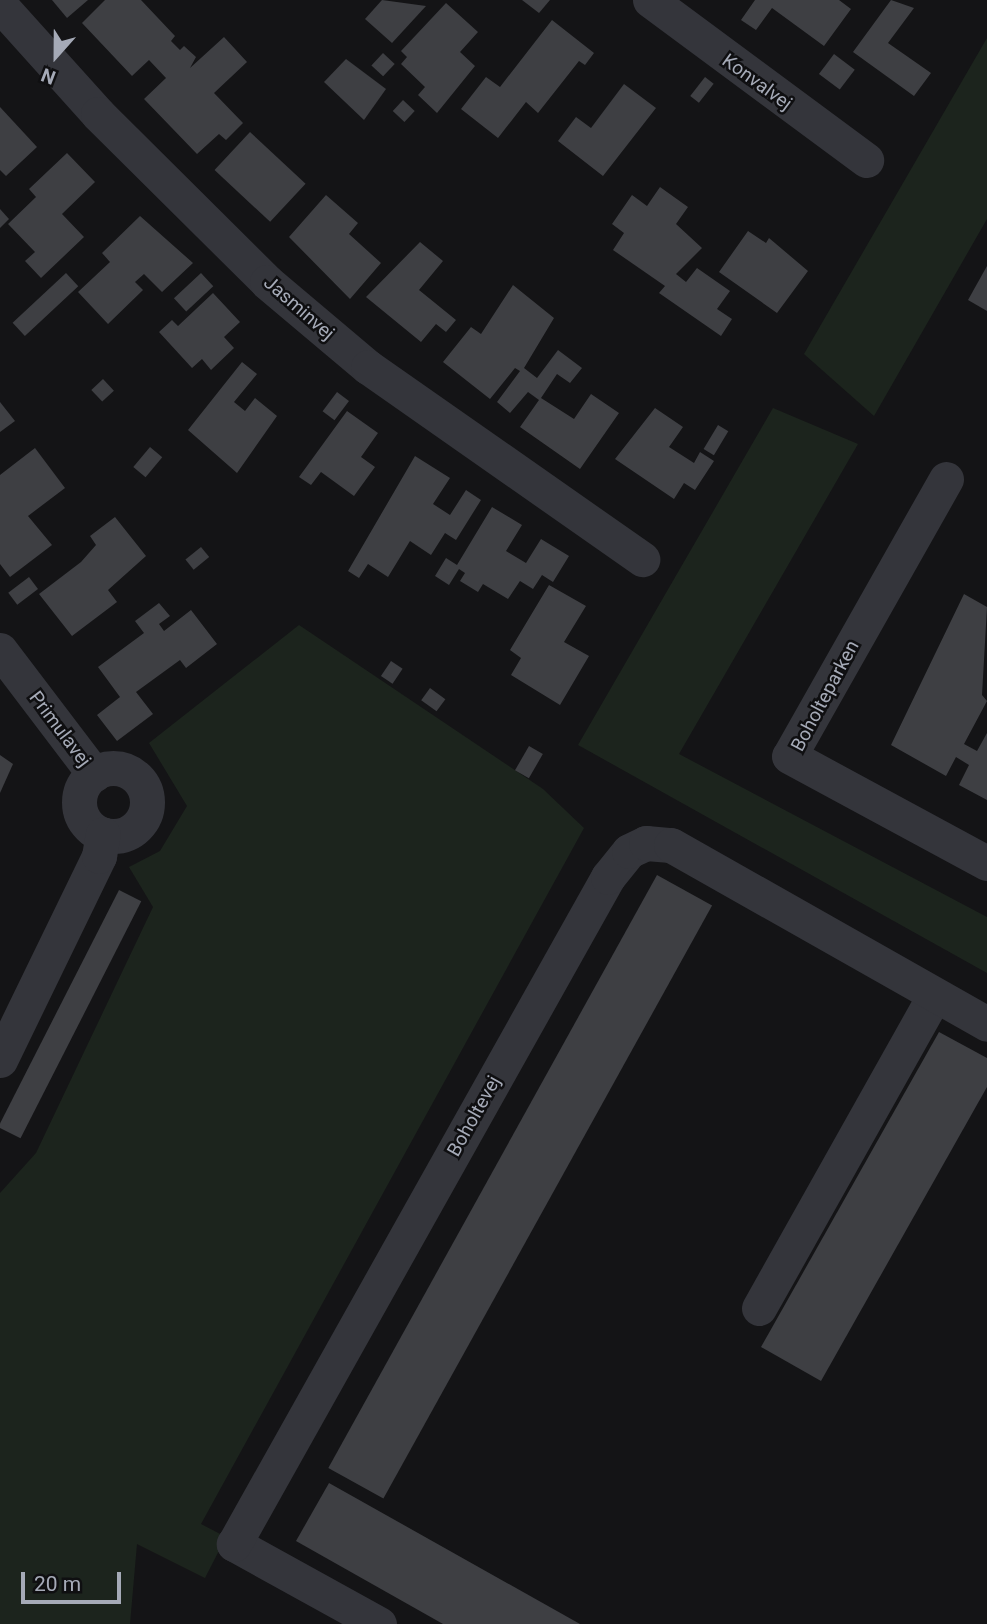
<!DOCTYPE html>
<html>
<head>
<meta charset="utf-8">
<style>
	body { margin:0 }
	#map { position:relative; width:987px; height:1624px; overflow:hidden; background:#141416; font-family:Roboto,sans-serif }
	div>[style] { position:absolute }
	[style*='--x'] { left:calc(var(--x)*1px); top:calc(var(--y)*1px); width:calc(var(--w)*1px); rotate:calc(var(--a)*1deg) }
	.green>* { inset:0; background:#1c241d }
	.building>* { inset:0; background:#3e3f43; transform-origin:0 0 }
	.minor>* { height:35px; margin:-17.5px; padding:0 17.5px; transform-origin:17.5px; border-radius:17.5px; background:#34353b }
	.minor>.ring { margin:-17.5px; padding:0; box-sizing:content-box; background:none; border:35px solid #34353b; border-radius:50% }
	span { translate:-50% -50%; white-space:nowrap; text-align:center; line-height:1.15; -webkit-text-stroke:5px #0f0f11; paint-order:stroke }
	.street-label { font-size:19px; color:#a5aab7 }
	.north { position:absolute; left:21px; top:21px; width:70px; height:70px; -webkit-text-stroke:5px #0f0f11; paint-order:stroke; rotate:201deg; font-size:19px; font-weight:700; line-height:28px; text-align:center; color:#a5aab7 }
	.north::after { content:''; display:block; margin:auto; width:24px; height:32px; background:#a5aab7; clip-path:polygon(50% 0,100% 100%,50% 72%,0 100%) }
	.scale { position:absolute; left:21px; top:1572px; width:100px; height:32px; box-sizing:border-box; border:4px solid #a5aab7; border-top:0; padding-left:9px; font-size:21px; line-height:24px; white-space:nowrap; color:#a5aab7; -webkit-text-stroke:5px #0f0f11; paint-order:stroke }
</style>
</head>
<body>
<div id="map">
	<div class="green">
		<i style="clip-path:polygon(987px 38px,987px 219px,874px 416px,804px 354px)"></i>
		<i style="clip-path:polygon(773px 408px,858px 444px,679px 754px,987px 917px,987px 973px,578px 745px)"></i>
		<i style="clip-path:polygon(299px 625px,543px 789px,584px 828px,201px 1524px,226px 1537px,205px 1578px,137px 1544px,130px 1624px,0 1624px,0 1193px,36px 1153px,153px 907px,129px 867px,160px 851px,187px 806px,149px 743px)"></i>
	</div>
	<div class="building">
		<i style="clip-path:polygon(52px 0,88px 0,67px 18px)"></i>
		<i style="clip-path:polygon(105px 0,141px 0,175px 36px,171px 41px,180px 50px,184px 46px,196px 57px,190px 68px,224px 37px,247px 62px,214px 93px,243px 123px,226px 140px,219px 134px,197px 154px,144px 99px,166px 78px,149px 60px,132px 76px,82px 23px)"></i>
		<i style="clip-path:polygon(382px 0,426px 6px,392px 43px,365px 19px)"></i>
		<i style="clip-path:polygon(522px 0,550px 0,539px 13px)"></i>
		<i style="clip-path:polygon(755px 0,839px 0,851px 9px,824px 46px,772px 8px,756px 30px,741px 20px)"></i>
		<i style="clip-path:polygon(891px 0,914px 8px,888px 43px,931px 73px,914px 96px,853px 52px)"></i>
		<i style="clip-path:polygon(446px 3px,478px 32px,460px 52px,475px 66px,437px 113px,418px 95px,425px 87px,401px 64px,407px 57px,401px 51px)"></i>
		<i style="clip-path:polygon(552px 20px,594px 53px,585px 65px,579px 61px,538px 113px,526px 102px,498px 138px,461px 109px,486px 77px,500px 87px)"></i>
		<i style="left:383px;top:53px;width:16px;height:17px;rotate:43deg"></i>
		<i style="left:834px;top:54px;width:26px;height:25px;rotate:37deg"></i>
		<i style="clip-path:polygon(346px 59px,386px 89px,364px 120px,324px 82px)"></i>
		<i style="left:705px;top:77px;width:11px;height:24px;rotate:38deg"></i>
		<i style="clip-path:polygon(624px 84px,656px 108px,603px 176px,558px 141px,576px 117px,591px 128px)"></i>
		<i style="left:403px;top:100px;width:16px;height:15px;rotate:43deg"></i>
		<i style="clip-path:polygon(0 107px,37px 147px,6px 176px,0 170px)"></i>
		<i style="left:250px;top:132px;width:76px;height:52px;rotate:43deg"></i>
		<i style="clip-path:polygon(67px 153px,95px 182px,62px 214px,84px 237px,41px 278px,25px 261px,35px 252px,8px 224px,36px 197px,29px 189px)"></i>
		<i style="clip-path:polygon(660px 187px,688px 207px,676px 224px,702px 248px,676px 274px,686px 282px,697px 268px,730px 291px,717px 309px,732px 319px,721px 336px,659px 293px,665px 286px,613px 250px,624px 233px,612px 224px,632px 195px,647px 206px)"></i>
		<i style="clip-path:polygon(326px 195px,358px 223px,349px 234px,381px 263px,350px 299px,289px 237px)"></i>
		<i style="clip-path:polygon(0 209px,9px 219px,0 228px)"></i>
		<i style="clip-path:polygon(140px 216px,193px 263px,162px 292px,144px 274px,135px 282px,143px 290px,108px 324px,78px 292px,110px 262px,102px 253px)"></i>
		<i style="clip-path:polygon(748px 231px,766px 243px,769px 238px,808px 271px,777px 313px,719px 272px)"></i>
		<i style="clip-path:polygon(420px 242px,443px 261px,419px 290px,456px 320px,446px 332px,436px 324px,421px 342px,366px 297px)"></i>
		<i style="clip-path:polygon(987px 266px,987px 311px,968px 300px)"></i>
		<i style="left:66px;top:273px;width:18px;height:73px;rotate:47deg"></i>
		<i style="left:201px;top:273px;width:18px;height:37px;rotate:47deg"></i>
		<i style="clip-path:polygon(513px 285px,554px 318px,524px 368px,537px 378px,558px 350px,582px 368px,570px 383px,557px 374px,541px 398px,574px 419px,591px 394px,619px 413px,580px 469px,520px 427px,539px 400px,528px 392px,510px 413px,497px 402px,520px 371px,515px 368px,490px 399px,443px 362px,471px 327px,481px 334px)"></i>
		<i style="clip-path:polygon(213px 293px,240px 322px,224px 337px,234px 348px,211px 370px,202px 359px,192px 368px,159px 332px,172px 320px,178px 326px)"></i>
		<i style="clip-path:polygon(242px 362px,257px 374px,234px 402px,245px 411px,255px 398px,277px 416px,237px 473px,188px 430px)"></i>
		<i style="left:103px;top:379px;width:16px;height:16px;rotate:47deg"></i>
		<i style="left:337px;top:392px;width:15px;height:24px;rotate:37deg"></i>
		<i style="clip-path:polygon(0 402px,15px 421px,0 432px)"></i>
		<i style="clip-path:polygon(655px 408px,683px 427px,669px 447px,694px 463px,700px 452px,714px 461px,695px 490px,684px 483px,674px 499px,615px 459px)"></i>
		<i style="clip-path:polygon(347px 411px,378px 433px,361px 457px,375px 467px,354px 496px,321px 472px,311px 485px,299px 477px)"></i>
		<i style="left:718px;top:425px;width:12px;height:28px;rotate:31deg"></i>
		<i style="left:150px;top:447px;width:16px;height:26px;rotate:40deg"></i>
		<i style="clip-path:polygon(35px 448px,65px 488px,28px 516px,52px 545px,10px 577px,0 564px,0 475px)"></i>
		<i style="clip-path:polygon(415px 456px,450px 478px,433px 504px,450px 515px,466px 490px,481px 500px,456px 540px,445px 533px,431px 555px,410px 541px,388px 577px,368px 564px,359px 578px,348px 571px)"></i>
		<i style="clip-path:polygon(492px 507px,522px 525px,506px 551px,526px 563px,541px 539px,569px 556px,553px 582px,542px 575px,533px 589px,520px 581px,508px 599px,483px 584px,478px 592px,460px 581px,465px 573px,459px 569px,449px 585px,435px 576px,446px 558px,457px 565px)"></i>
		<i style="clip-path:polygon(115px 517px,146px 556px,108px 590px,117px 602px,72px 636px,39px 594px,81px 562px,96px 545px,90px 536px)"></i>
		<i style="left:201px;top:547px;width:13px;height:20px;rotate:51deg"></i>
		<i style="left:29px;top:577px;width:15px;height:26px;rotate:53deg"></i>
		<i style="clip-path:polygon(549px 585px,586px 606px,564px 642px,589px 656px,560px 705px,511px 675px,521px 658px,510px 650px)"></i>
		<i style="clip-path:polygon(964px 594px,987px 607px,982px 695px,987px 701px,964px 744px,977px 751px,987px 733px,987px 800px,959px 785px,969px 765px,956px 757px,946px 776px,891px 745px)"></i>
		<i style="clip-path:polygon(159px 603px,170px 616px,159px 624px,164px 631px,191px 610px,217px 644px,186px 668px,180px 660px,136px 692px,153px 714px,117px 741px,97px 715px,120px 697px,98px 667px,144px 633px,135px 621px)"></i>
		<i style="left:391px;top:661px;width:14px;height:18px;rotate:34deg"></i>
		<i style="left:430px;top:688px;width:19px;height:15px;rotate:36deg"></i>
		<i style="left:529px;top:746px;width:16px;height:28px;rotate:30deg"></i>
		<i style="clip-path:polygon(0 755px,13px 764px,0 793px)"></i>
		<i style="left:657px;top:875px;width:63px;height:678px;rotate:29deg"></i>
		<i style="left:119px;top:890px;width:25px;height:266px;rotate:27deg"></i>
		<i style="clip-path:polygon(939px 1032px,987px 1058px,987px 1087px,821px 1381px,761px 1347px)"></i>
		<i style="clip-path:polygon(329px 1483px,580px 1624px,443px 1624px,296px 1541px)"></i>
	</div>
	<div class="minor">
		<i style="--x:650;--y:0;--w:269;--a:36.5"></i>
		<i style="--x:0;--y:5;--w:147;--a:48"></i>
		<i style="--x:98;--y:114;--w:238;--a:44.8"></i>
		<i style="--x:267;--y:282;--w:132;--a:40.1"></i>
		<i style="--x:368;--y:367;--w:335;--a:35"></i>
		<i style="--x:946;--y:479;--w:318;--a:119.5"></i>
		<i style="--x:789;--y:756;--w:225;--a:28.4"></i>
		<i style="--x:0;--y:650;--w:156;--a:52.8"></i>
		<i class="ring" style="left:79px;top:768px;width:33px;height:33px"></i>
		<i style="--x:0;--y:1060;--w:227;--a:-64.1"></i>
		<i style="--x:99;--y:856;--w:22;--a:-80"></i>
		<i style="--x:759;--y:1308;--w:359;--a:-60.7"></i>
		<i style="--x:379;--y:1624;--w:166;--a:-151.1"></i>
		<i style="--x:234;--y:1544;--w:765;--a:-60.72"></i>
		<i style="--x:608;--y:877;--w:33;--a:-51"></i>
		<i style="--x:629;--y:851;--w:19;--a:-25"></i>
		<i style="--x:646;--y:843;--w:25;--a:5"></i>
		<i style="--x:671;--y:845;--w:363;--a:29.5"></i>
	</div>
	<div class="street-label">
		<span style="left:757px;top:82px;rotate:36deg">Konvalvej</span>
		<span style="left:299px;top:308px;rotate:41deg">Jasminvej</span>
		<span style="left:825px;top:696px;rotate:-62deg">Boholteparken</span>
		<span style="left:60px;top:729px;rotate:53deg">Primulavej</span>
		<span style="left:474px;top:1116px;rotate:-61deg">Boholtevej</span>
	</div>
	<div class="north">N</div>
	<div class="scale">20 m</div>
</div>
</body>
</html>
